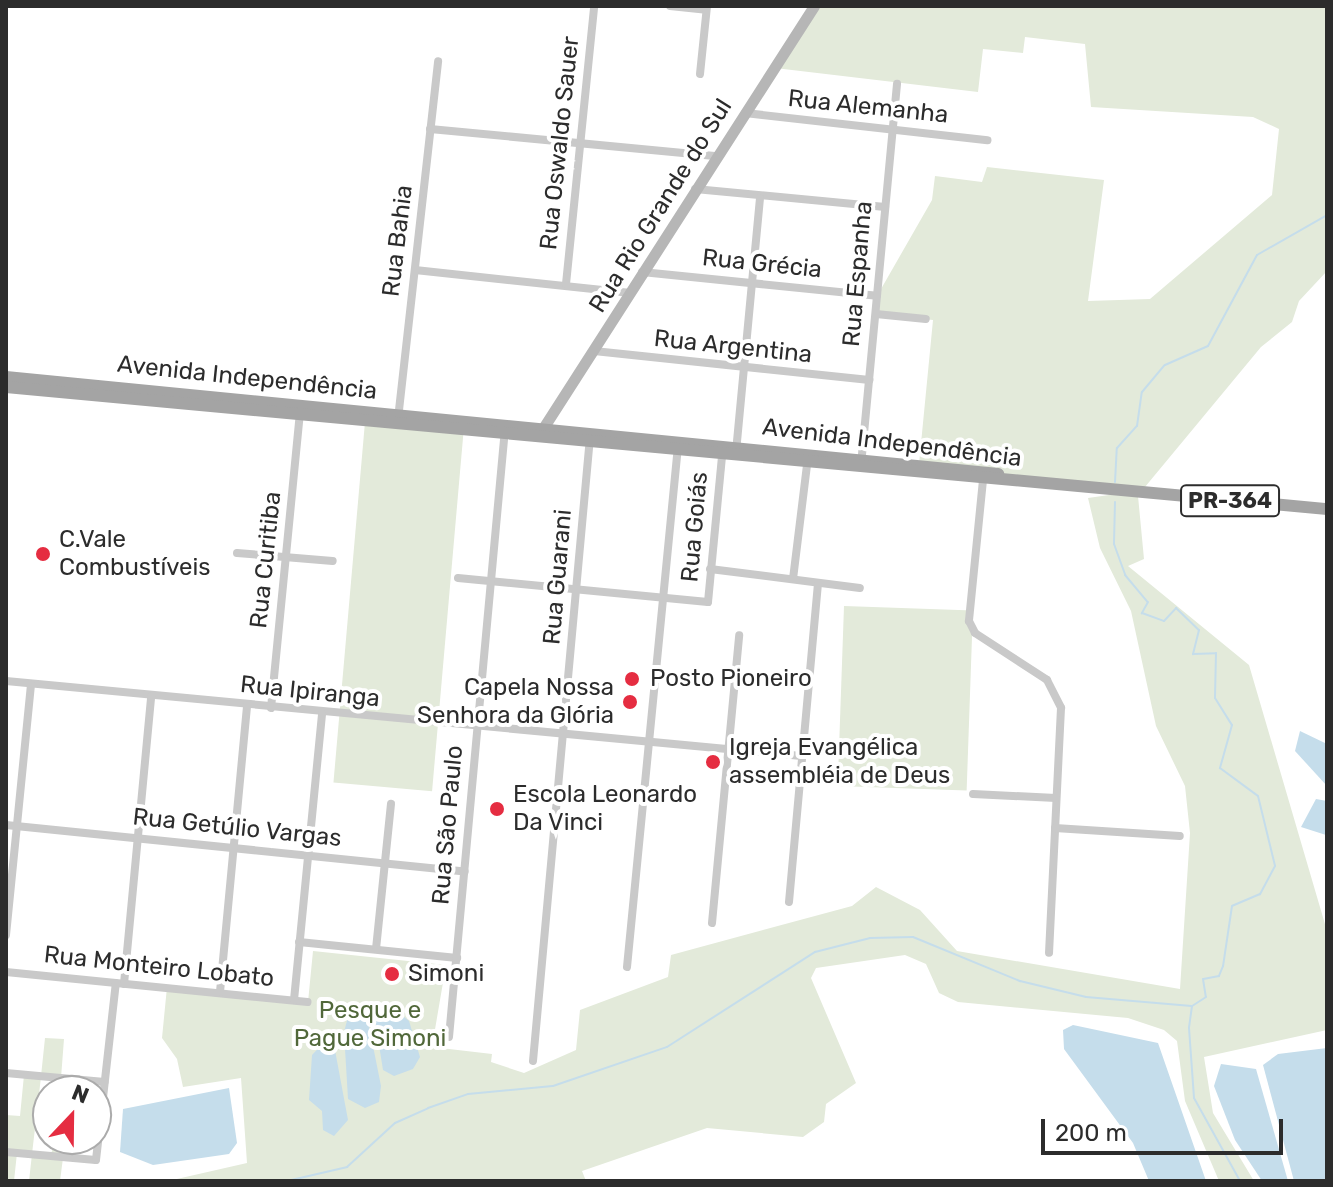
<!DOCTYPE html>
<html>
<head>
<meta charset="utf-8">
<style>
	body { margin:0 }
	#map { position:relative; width:1333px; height:1187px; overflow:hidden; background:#fff; font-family:Rubik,sans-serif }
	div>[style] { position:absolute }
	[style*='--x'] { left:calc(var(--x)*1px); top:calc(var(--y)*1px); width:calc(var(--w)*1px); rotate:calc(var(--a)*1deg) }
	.green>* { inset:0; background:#e3eada; transform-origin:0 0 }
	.water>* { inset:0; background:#c5ddeb }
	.stream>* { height:2px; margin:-1px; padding:0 1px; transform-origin:1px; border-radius:1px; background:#c5ddeb }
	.street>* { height:8px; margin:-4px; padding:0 4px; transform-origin:4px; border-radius:4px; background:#c9c9c9 }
	.secondary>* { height:11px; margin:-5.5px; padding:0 5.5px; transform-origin:5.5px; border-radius:5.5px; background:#b6b6b6 }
	.primary>* { height:12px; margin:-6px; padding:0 6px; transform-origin:6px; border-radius:6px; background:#a4a4a4 }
	.dots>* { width:22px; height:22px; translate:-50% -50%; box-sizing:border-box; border:4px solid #fff; border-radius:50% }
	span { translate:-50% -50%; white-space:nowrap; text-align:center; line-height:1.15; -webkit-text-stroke:8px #fff; paint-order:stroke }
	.shield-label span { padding:2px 6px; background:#fff; border:2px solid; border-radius:6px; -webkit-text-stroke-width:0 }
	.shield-label { font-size:22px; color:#2c2c2c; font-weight:700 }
	.street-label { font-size:24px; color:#2c2c2c }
	.poi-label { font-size:24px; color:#2c2c2c }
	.left { translate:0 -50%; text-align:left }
	.right { translate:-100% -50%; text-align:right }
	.park-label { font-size:24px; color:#51683a }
	.frame { position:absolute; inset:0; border:8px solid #2c2c2c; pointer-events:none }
	.north { position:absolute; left:32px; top:1075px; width:80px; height:80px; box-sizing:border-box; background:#fff; border:2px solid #ababab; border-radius:50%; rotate:22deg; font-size:22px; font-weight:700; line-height:32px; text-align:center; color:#2c2c2c }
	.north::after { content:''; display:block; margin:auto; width:28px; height:36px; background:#e52d41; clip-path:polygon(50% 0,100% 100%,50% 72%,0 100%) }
	.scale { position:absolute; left:1041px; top:1119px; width:242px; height:36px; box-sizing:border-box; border:4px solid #2c2c2c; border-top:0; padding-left:10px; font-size:24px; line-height:28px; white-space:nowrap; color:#2c2c2c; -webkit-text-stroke:6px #fff; paint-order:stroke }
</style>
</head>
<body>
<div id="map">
	<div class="green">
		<i style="clip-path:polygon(814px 6px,1327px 6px,1327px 271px,1299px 301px,1292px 322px,1261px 347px,1140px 493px,919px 464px,933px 320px,876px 314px,877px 296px,932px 200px,935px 176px,982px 182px,987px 167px,1104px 180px,1088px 301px,1150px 299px,1272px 195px,1279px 129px,1253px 117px,1091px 107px,1085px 44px,1025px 37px,1023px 53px,983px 49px,978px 92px,775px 68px)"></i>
		<i style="left:365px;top:422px;width:99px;height:362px;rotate:5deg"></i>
		<i style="clip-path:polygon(1116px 494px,1138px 496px,1144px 559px,1128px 566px,1249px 665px,1327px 931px,1327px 1030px,1204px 1057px,1213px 1113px,1254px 1181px,1219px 1181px,1185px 1101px,1177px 1041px,1164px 1030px,1128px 1018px,958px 1002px,939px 993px,926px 964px,905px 955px,816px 968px,811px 978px,856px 1083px,826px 1104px,824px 1122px,803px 1137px,707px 1128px,582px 1171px,586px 1181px,168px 1181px,247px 1163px,241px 1078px,183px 1087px,177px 1059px,162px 1038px,167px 987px,308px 1002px,313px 951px,446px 965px,432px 1047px,492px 1054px,491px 1062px,524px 1073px,576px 1050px,580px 1010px,668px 977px,671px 955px,852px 906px,876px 887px,920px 910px,957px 951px,1180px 989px,1190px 833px,1185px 786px,1156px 726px,1131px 611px,1100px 548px,1088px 498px)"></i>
		<i style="left:844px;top:606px;width:129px;height:180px;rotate:2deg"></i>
		<i style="clip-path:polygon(45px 1038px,64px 1039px,61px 1078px,82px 1080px,80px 1091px,60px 1091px,61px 1078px,41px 1077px,32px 1154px,51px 1156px,54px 1139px,76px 1139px,74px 1158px,63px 1158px,60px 1181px,29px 1181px,32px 1154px,17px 1153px,14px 1181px,6px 1181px,6px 1115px,20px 1116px,24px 1075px,41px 1076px)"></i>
	</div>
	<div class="water">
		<i style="clip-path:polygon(1300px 731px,1327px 744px,1327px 786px,1295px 751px)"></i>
		<i style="clip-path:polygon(1316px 799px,1327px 801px,1326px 835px,1301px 827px)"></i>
		<i style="clip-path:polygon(355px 1010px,368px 1021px,381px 1086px,379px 1102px,365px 1108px,348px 1099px,344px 1032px,349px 1013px,358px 1017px)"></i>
		<i style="clip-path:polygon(397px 1011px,409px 1021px,420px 1057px,413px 1069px,394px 1076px,383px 1070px,375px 1020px)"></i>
		<i style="clip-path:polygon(1073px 1025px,1158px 1043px,1206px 1181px,1149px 1181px,1133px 1143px,1064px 1049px,1063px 1030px)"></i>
		<i style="clip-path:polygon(332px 1034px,348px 1120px,334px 1136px,323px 1130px,322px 1111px,309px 1100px,312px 1055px)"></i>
		<i style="clip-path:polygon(1327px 1048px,1327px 1181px,1294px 1181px,1263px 1065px,1278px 1054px)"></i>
		<i style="clip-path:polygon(1221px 1064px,1256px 1069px,1288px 1181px,1262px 1181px,1235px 1140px,1214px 1086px)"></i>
		<i style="clip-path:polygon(229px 1088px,237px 1143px,229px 1154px,153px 1165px,120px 1152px,123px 1109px)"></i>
	</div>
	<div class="stream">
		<i style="--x:1115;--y:482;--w:34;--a:-87"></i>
		<i style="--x:1117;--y:448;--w:30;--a:-48"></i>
		<i style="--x:1137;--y:426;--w:34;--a:-82"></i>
		<i style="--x:1142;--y:392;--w:35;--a:-50"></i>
		<i style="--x:1165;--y:365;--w:47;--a:-23.8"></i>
		<i style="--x:1208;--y:346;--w:103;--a:-61.7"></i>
		<i style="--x:1257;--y:255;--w:81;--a:-29.7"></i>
		<i style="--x:1115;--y:502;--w:42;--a:91.4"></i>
		<i style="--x:1114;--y:544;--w:33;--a:70"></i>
		<i style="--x:1125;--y:575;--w:35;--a:50"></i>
		<i style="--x:1148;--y:602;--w:13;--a:119"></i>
		<i style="--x:1142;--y:613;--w:23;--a:20"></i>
		<i style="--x:1164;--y:621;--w:18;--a:-47"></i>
		<i style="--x:1176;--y:608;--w:32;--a:44"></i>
		<i style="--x:1199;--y:630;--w:25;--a:104"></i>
		<i style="--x:1193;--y:654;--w:23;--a:-2"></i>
		<i style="--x:1216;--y:653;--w:45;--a:91.3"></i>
		<i style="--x:1215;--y:698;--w:32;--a:58"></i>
		<i style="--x:1232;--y:725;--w:45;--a:105.6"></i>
		<i style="--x:1220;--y:768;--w:47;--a:36.4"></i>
		<i style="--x:1258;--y:796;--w:72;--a:76.3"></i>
		<i style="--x:1275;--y:866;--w:32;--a:118"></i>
		<i style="--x:1260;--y:894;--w:30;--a:157"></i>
		<i style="--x:1232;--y:906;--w:61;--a:98.5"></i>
		<i style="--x:1223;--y:966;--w:11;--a:112"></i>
		<i style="--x:1219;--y:976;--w:16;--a:169"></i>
		<i style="--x:1203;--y:979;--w:18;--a:81"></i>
		<i style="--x:1206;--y:997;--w:17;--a:147"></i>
		<i style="--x:1192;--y:1006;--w:22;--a:98"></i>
		<i style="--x:1189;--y:1028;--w:70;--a:85.9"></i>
		<i style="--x:1194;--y:1098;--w:95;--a:61"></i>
		<i style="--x:287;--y:1181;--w:62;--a:-13.1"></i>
		<i style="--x:347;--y:1167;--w:65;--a:-42.5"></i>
		<i style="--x:395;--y:1123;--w:36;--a:-24"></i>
		<i style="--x:428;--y:1108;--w:42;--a:-19.3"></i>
		<i style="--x:468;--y:1094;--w:85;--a:-5.4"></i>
		<i style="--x:553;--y:1086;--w:120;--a:-18.9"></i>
		<i style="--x:667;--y:1047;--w:176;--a:-32.7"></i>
		<i style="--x:815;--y:952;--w:57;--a:-14.3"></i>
		<i style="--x:870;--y:938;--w:43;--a:-1.3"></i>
		<i style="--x:913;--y:937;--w:116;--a:22.4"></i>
		<i style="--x:1020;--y:981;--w:68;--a:13.6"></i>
		<i style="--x:1086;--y:997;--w:106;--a:4.9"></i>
	</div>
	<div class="street">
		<i style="--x:670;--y:6;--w:36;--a:6"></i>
		<i style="--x:700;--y:74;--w:68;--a:-84.1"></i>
		<i style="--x:745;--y:113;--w:244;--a:6.4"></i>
		<i style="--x:430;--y:129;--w:286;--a:5.4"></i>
		<i style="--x:695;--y:189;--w:191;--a:5.4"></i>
		<i style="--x:415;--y:270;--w:217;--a:6.1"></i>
		<i style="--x:642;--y:272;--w:236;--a:5.8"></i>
		<i style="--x:566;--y:284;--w:279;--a:-84.2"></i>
		<i style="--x:876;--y:314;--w:50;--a:5.7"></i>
		<i style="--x:594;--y:351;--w:277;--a:6"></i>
		<i style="--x:398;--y:419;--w:360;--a:-83.6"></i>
		<i style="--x:736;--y:452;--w:255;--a:-84.6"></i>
		<i style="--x:861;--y:465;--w:383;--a:-84.6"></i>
		<i style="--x:983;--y:480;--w:142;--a:95.7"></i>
		<i style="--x:969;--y:621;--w:13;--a:63"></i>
		<i style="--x:975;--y:633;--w:86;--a:33.1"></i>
		<i style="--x:1047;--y:680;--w:31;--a:63"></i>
		<i style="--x:1061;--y:708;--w:245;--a:92.8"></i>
		<i style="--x:237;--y:553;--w:96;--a:4.8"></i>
		<i style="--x:710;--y:569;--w:151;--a:7.2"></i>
		<i style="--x:458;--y:578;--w:251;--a:5.5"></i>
		<i style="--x:708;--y:602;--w:147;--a:-84.5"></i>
		<i style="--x:793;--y:579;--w:123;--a:-83"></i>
		<i style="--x:6;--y:681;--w:799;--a:5.39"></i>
		<i style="--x:271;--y:708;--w:298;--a:-84.4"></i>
		<i style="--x:973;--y:794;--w:83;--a:2.8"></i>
		<i style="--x:6;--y:825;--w:461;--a:5.8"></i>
		<i style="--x:1055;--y:828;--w:125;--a:3.7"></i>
		<i style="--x:789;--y:902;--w:320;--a:-84.8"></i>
		<i style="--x:712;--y:923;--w:289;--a:-84.6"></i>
		<i style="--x:6;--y:935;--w:252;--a:-84.3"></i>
		<i style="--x:299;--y:942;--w:159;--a:5.8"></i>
		<i style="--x:376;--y:949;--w:146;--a:-84.1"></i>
		<i style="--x:627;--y:967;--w:523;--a:-84.41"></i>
		<i style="--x:6;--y:972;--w:303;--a:5.7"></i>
		<i style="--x:124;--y:984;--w:289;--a:-84.6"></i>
		<i style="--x:220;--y:992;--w:287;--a:-84.6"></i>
		<i style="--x:294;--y:1000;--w:287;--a:-84.4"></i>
		<i style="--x:449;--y:1037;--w:611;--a:-84.74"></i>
		<i style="--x:533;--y:1061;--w:627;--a:-84.78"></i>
		<i style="--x:6;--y:1073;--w:99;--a:5.2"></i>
		<i style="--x:6;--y:1152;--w:90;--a:5.1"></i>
		<i style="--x:96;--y:1160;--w:178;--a:-83.6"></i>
	</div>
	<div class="secondary">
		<i style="--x:538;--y:436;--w:511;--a:-57.31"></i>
	</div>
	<div class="primary">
		<i style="--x:6;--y:377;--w:997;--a:5.58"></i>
		<i style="--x:6;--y:387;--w:1327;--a:5.28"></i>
	</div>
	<div class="dots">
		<i style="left:43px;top:554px;background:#e52d41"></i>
		<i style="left:632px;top:679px;background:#e52d41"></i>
		<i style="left:630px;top:702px;background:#e52d41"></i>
		<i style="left:713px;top:762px;background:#e52d41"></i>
		<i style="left:497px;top:809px;background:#e52d41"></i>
		<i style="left:392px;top:974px;background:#e52d41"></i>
	</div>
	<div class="shield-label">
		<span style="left:1230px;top:501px">PR-364</span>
	</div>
	<div class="street-label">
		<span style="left:868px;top:107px;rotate:6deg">Rua Alemanha</span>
		<span style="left:560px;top:143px;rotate:-84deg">Rua Oswaldo Sauer</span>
		<span style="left:661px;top:206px;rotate:-58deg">Rua Rio Grande do Sul</span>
		<span style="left:398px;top:241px;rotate:-83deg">Rua Bahia</span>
		<span style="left:762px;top:264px;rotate:6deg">Rua Grécia</span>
		<span style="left:858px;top:274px;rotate:-85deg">Rua Espanha</span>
		<span style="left:733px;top:347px;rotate:6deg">Rua Argentina</span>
		<span style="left:247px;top:378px;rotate:6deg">Avenida Independência</span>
		<span style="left:892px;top:443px;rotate:7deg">Avenida Independência</span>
		<span style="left:695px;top:527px;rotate:-85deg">Rua Goiás</span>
		<span style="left:266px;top:560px;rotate:-84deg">Rua Curitiba</span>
		<span style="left:558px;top:577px;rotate:-85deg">Rua Guarani</span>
		<span style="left:310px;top:692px;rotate:6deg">Rua Ipiranga</span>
		<span style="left:448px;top:825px;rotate:-85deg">Rua São Paulo</span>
		<span style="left:237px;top:828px;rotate:6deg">Rua Getúlio Vargas</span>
		<span style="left:159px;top:967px;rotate:6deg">Rua Monteiro Lobato</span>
	</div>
	<div class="poi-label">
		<span class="left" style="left:59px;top:554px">C.Vale<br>Combustíveis</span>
		<span class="left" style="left:650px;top:679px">Posto Pioneiro</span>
		<span class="right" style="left:614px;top:702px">Capela Nossa<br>Senhora da Glória</span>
		<span class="left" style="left:729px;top:762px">Igreja Evangélica<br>assembléia de Deus</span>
		<span class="left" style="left:513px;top:809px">Escola Leonardo<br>Da Vinci</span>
		<span class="left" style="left:408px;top:974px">Simoni</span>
	</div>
	<div class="park-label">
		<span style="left:370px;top:1025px">Pesque e<br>Pague Simoni</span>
	</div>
	<div class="frame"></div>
	<div class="north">N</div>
	<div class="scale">200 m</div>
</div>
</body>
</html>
